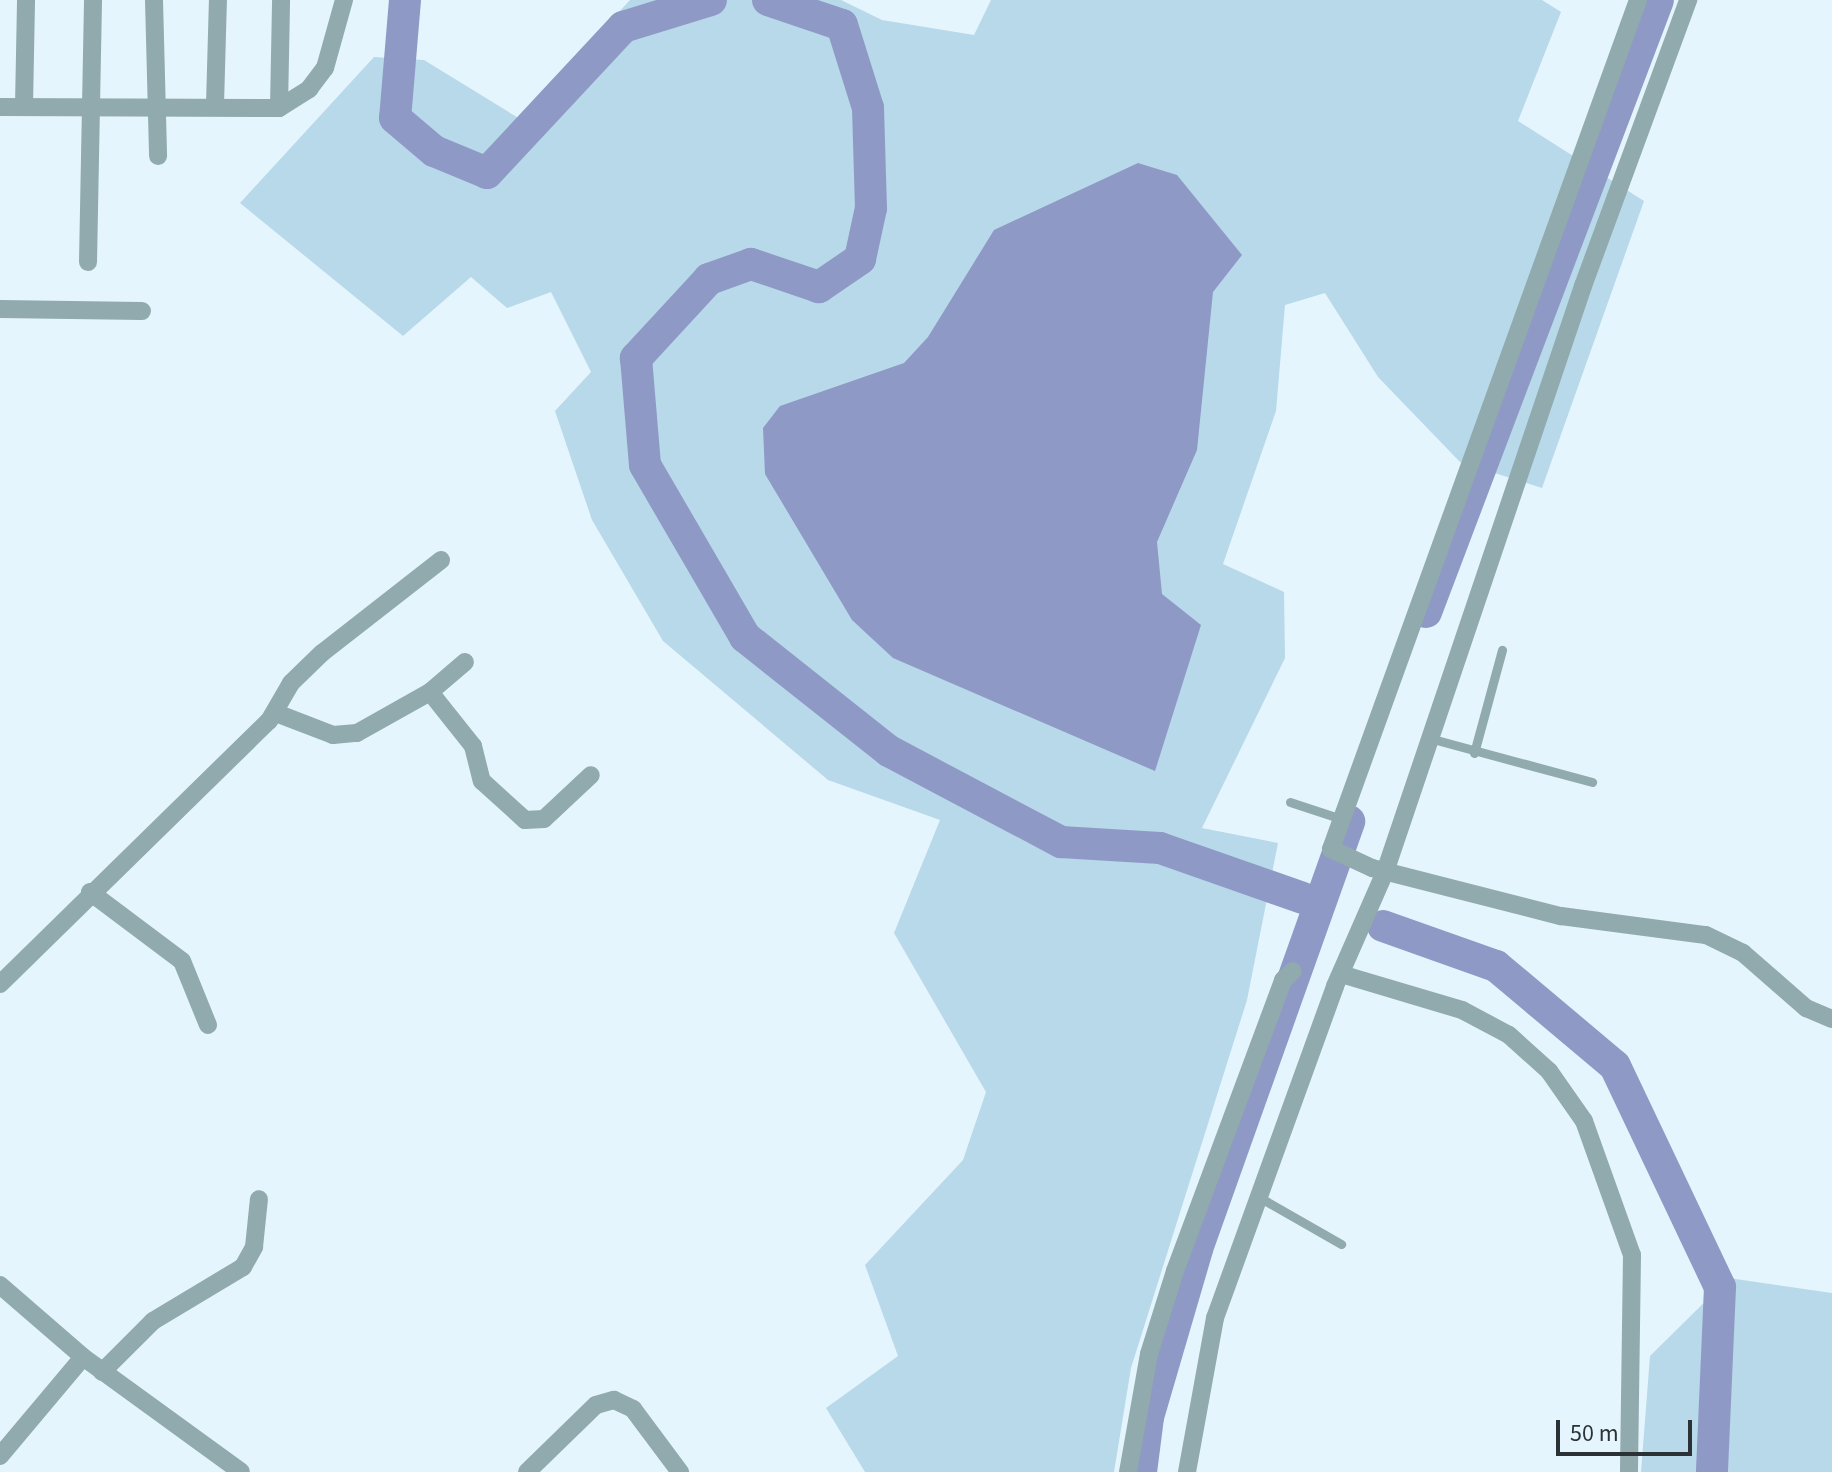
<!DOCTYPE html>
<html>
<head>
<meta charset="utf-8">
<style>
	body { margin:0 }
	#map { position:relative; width:1832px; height:1472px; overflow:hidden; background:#e5f5fd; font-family:"Source Sans 3",sans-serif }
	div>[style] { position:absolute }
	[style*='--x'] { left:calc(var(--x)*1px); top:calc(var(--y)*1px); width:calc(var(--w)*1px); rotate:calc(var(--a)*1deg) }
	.green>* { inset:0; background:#b8d9e9 }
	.water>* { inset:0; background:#8f99c6 }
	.river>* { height:32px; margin:-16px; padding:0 16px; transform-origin:16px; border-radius:16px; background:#8f99c6 }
	.service>* { height:9px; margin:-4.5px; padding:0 4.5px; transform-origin:4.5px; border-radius:4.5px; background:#90aaae }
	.minor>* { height:18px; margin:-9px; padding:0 9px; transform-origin:9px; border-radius:9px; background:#90aaae }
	span { translate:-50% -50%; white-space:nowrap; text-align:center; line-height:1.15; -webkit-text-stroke:6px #e5f5fd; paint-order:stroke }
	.scale { position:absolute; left:1556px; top:1420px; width:136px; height:36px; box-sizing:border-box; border:4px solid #2a3236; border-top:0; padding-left:10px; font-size:24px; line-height:28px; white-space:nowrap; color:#2a3236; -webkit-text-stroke:6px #e5f5fd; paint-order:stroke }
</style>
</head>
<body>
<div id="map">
	<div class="green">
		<i style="clip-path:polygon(630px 0,841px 0,882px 20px,974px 35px,991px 0,1542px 0,1561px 12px,1518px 121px,1644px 201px,1542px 488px,1460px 462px,1378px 377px,1325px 293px,1285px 305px,1276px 411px,1223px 564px,1284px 592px,1285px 658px,1202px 828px,1278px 843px,1247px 1000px,1131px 1368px,1114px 1472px,865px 1472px,826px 1408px,898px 1356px,865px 1265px,963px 1160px,986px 1092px,894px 933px,940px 820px,828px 780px,663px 641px,592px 520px,555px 411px,591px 372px,551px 292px,507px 308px,471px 277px,403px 336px,240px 203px,374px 57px,424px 60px,520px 119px)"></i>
		<i style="clip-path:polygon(1729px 1278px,1832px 1293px,1832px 1472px,1641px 1472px,1650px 1356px)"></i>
	</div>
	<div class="water">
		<i style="clip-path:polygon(1138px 163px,1177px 175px,1242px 255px,1213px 292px,1197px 450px,1157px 542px,1162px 594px,1201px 625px,1155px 771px,893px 658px,852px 620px,765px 474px,763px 428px,780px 406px,904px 363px,928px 337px,994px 230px)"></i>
	</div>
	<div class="river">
		<i style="--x:405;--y:0;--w:118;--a:94.8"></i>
		<i style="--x:395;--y:118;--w:51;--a:40.2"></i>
		<i style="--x:434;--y:151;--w:57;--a:22.5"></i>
		<i style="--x:487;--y:173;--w:200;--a:-47"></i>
		<i style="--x:623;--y:27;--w:92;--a:-17.1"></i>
		<i style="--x:768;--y:0;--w:78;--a:18.7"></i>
		<i style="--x:842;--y:25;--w:87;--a:72.6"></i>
		<i style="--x:868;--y:108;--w:100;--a:88.3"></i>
		<i style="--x:871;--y:208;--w:52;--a:102.2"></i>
		<i style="--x:860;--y:259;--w:50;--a:145.7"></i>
		<i style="--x:819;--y:287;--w:72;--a:-161.3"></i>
		<i style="--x:751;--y:264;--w:45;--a:160.3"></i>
		<i style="--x:709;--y:279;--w:108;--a:132.7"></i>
		<i style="--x:636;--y:358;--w:107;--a:85.2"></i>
		<i style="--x:645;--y:465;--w:199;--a:59.8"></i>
		<i style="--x:745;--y:637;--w:184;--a:38.4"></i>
		<i style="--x:889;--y:751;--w:195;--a:27.9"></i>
		<i style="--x:1061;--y:842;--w:99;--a:3.5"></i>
		<i style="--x:1160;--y:848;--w:151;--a:19.3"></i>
		<i style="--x:1426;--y:612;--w:654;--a:-69.24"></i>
		<i style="--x:1383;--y:926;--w:120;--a:19.5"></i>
		<i style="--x:1496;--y:966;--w:155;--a:40"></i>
		<i style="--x:1615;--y:1066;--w:245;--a:64.6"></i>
		<i style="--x:1720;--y:1287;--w:185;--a:92.5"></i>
		<i style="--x:1141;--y:1472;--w:55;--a:-82.7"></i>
		<i style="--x:1148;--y:1417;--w:175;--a:-73.7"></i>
		<i style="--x:1197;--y:1249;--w:454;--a:-70.4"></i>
	</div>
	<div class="service">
		<i style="--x:1429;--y:738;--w:169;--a:15.1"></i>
		<i style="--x:1474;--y:753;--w:107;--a:-74.8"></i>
		<i style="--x:1290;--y:802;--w:52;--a:18.1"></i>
		<i style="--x:1257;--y:1196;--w:97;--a:29.7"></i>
	</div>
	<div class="minor">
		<i style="--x:154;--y:0;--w:156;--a:88.5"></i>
		<i style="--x:1638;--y:0;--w:903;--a:109.88"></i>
		<i style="--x:1331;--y:849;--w:45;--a:24.9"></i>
		<i style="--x:1372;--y:868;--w:195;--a:14.3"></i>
		<i style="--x:1561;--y:916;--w:146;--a:7.5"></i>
		<i style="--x:1706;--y:935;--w:41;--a:25.9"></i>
		<i style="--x:1743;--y:953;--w:84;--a:41.1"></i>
		<i style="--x:1806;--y:1008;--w:28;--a:23"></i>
		<i style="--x:215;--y:105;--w:105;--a:-88.4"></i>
		<i style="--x:24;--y:106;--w:106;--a:-88.9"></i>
		<i style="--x:0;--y:107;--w:279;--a:0.2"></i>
		<i style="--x:279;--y:108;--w:36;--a:-32"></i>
		<i style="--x:309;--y:89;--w:26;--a:-53"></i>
		<i style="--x:325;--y:68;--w:71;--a:-74.4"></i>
		<i style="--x:279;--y:108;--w:108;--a:-88.9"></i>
		<i style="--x:88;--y:262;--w:262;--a:-88.9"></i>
		<i style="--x:0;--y:309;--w:142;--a:0.8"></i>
		<i style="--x:430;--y:692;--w:69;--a:51.5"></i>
		<i style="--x:473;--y:746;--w:36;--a:76"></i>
		<i style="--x:482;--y:781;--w:58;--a:42.2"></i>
		<i style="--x:525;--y:820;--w:19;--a:-3"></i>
		<i style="--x:544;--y:819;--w:64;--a:-43.1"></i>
		<i style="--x:276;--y:713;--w:61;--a:21.1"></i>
		<i style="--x:333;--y:735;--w:24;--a:-5"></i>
		<i style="--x:357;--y:733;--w:84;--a:-29.3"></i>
		<i style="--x:430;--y:692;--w:46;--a:-40.6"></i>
		<i style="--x:90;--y:892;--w:115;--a:36.9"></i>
		<i style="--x:182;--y:961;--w:69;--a:67.9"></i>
		<i style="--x:1341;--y:974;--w:126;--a:16.6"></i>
		<i style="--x:1462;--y:1010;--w:53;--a:28"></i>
		<i style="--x:1509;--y:1035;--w:54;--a:42"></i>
		<i style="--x:1549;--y:1071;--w:61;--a:55"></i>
		<i style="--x:1584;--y:1121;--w:142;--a:70.3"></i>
		<i style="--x:1632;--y:1255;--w:217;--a:90.8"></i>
		<i style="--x:0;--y:984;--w:376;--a:-44.4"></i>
		<i style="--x:269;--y:721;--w:44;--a:-59.9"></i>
		<i style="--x:291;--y:683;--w:43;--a:-44.1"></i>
		<i style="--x:322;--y:653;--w:151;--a:-38"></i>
		<i style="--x:0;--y:1285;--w:110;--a:40.9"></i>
		<i style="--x:83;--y:1357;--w:195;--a:36"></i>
		<i style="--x:102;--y:1372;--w:72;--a:-45"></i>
		<i style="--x:153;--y:1321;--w:105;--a:-31"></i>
		<i style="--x:243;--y:1267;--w:23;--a:-61"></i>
		<i style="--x:254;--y:1247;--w:48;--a:-84.1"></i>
		<i style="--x:0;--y:1456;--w:129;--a:-50"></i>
		<i style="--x:527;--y:1472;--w:96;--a:-44.2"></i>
		<i style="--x:596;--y:1405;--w:19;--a:-16"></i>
		<i style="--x:614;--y:1400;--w:21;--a:25"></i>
		<i style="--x:633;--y:1409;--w:79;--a:53.3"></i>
		<i style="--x:1128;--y:1472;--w:120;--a:-79.9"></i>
		<i style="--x:1149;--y:1354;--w:87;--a:-72.6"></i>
		<i style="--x:1175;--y:1271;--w:310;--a:-69.6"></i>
		<i style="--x:1283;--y:980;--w:13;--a:-42"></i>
		<i style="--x:1187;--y:1472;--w:157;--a:-79.7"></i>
		<i style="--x:1215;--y:1318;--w:353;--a:-70.1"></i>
		<i style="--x:1335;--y:986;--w:124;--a:-66.3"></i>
		<i style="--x:1385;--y:872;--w:619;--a:-71.33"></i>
		<i style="--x:1583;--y:286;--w:305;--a:-69.8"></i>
	</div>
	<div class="scale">50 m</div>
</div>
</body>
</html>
